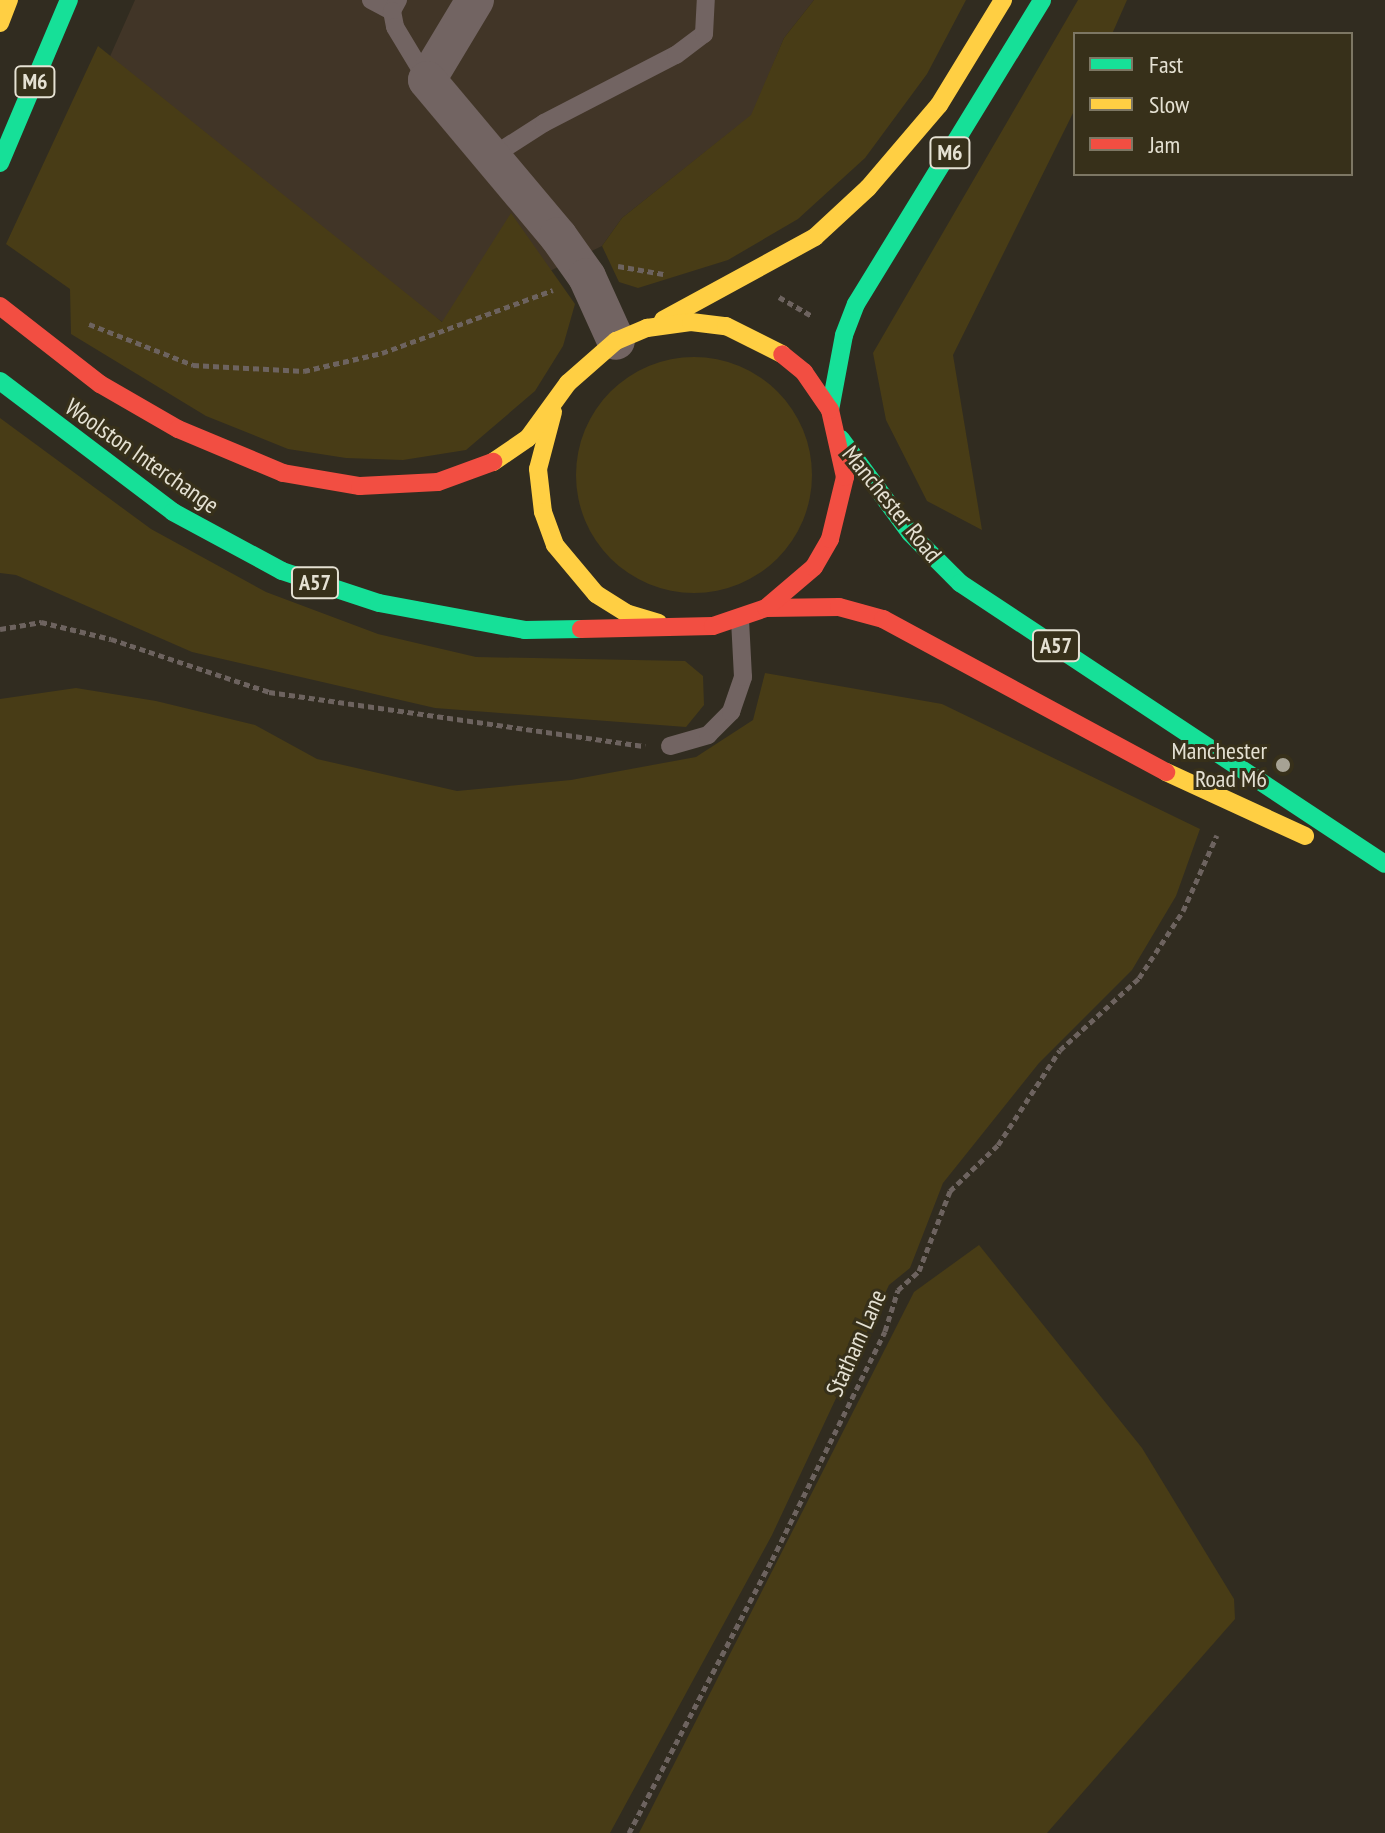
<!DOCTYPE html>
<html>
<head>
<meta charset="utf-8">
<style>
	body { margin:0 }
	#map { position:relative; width:1385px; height:1833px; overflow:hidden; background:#312c20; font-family:"PT Sans Narrow",sans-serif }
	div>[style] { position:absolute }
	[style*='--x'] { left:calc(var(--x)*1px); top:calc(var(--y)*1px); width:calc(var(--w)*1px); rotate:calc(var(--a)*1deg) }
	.commercial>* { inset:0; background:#413527 }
	.green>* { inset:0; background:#483c16 }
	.round { border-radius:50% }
	.path>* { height:5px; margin-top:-2.5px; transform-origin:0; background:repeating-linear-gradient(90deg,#6d635f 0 6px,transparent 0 10px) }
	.lane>* { height:18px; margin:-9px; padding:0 9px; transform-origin:9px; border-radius:9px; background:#726462 }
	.street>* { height:38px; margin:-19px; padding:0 19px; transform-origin:19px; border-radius:19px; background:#726462 }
	.fast>* { height:18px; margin:-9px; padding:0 9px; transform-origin:9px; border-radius:9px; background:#16e098 }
	.slow>* { height:18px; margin:-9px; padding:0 9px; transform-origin:9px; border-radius:9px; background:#ffcf43 }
	.jam>* { height:18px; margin:-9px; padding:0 9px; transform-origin:9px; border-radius:9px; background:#f24e42 }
	.dots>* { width:22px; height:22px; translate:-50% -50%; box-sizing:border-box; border:4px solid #37301a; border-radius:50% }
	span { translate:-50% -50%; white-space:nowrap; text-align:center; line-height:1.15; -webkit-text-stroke:6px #37301a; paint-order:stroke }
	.shield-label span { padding:2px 6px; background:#37301a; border:2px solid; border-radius:6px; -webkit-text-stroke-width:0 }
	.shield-label { font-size:22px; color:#e5e1d3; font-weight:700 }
	.street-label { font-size:24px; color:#e5e1d3 }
	.poi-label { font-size:24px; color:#e5e1d3 }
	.right { translate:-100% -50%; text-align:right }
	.legend { position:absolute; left:1073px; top:32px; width:280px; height:144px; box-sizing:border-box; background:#37301a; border:2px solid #7d7764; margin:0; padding:10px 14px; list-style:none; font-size:24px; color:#e5e1d3 }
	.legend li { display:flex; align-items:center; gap:16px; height:40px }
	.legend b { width:40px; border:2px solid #7d7764 }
</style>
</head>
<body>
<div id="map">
	<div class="commercial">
		<i style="clip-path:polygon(135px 0,814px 0,784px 38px,752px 115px,622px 218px,602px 246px,443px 322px,88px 106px)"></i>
	</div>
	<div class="green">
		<i style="clip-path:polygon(814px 0,966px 0,927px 74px,865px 158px,798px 219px,728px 260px,638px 288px,619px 282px,602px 246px,622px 218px,751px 115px,784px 38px)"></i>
		<i style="clip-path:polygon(1078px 0,1127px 0,1112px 34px,1075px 34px,1075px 109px,953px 355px,982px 530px,927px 501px,886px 420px,873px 353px)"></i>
		<i style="clip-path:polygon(98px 46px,442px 322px,511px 213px,575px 304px,563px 346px,535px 391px,466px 450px,403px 460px,346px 458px,288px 449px,206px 416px,71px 334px,70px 289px,6px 244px)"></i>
		<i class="round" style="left:576px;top:357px;width:236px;height:236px"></i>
		<i style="clip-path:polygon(0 418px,151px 529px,266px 592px,378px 634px,476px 657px,685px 661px,703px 676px,704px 705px,686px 727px,435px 708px,192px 652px,16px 575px,0 573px)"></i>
		<i style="clip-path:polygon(765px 673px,942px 704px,1200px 829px,1176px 896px,1132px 970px,1039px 1063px,943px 1183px,910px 1268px,889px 1285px,772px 1535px,610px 1833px,0 1833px,0 699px,76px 688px,156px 701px,255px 725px,317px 759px,457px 791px,571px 780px,696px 757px,753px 720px)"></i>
		<i style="clip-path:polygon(979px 1245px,1142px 1448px,1234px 1599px,1235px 1619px,1047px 1833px,639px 1833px,914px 1292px)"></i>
	</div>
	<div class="path">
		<i style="--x:618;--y:266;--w:46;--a:10.1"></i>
		<i style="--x:779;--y:297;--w:38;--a:30"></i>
		<i style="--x:89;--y:324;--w:112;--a:21.5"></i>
		<i style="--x:193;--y:365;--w:111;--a:3.1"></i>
		<i style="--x:304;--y:371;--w:80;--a:-13"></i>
		<i style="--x:382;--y:353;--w:182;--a:-20.2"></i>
		<i style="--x:0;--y:629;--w:42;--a:-9.7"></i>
		<i style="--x:41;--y:622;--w:72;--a:13.7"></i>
		<i style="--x:111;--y:639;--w:167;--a:18.5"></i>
		<i style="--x:269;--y:692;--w:380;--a:8.2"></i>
		<i style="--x:629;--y:1833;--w:308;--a:-62.4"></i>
		<i style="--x:772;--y:1560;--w:255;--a:-63.7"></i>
		<i style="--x:885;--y:1331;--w:43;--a:-72.4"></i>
		<i style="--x:898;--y:1290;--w:28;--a:-42"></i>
		<i style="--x:919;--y:1271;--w:86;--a:-68.8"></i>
		<i style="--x:950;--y:1191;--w:66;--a:-43.8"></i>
		<i style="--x:998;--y:1145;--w:113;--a:-56.9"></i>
		<i style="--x:1060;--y:1050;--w:107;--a:-42.3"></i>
		<i style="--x:1139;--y:978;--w:80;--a:-56.7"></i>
		<i style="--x:1183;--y:911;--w:83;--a:-65.9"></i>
	</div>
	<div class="lane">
		<i style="--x:371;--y:0;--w:24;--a:28"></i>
		<i style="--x:398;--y:0;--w:13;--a:119"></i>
		<i style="--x:392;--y:11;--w:16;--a:79"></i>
		<i style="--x:395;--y:27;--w:62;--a:58.9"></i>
		<i style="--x:491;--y:157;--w:63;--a:-32.7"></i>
		<i style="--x:544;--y:123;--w:148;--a:-27.3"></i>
		<i style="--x:676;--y:55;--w:35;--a:-37"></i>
		<i style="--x:704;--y:34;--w:34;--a:-87"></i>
		<i style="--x:670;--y:746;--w:40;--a:-16"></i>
		<i style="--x:708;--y:735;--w:33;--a:-45"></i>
		<i style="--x:731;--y:712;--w:37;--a:-71"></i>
		<i style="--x:743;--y:677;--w:57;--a:-93"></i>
	</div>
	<div class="street">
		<i style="--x:475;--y:0;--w:93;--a:121"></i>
		<i style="--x:427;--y:80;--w:204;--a:50"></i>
		<i style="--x:558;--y:236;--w:50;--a:54.7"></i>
		<i style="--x:587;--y:277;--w:70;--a:65.6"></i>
	</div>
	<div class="fast">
		<i style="--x:0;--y:163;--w:177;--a:-67.1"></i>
		<i style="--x:0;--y:381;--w:217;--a:37.1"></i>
		<i style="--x:173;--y:512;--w:124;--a:28.4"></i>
		<i style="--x:282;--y:571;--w:102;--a:18.3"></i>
		<i style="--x:379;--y:603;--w:148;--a:10.5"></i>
		<i style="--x:525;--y:630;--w:56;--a:-1"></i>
		<i style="--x:830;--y:410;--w:76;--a:-79.4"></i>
		<i style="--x:844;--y:335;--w:33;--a:-69"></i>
		<i style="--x:856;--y:304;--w:356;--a:-58.5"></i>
		<i style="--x:841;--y:439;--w:117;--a:53.7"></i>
		<i style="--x:910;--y:533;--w:71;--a:45"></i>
		<i style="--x:960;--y:583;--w:509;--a:33.47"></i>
	</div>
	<div class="slow">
		<i style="--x:0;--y:23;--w:25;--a:-69"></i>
		<i style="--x:663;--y:320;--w:173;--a:-28.6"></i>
		<i style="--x:815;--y:237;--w:72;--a:-42.8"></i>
		<i style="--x:868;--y:188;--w:109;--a:-49.5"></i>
		<i style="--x:939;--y:105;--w:123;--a:-58.6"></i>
		<i style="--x:553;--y:412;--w:59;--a:104.7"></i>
		<i style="--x:538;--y:469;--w:43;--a:83.4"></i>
		<i style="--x:543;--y:512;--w:35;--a:70"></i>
		<i style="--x:555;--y:545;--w:64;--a:50.1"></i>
		<i style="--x:596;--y:594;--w:36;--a:32"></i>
		<i style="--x:626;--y:613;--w:34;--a:17"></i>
		<i style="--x:493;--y:462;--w:42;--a:-34.4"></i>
		<i style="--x:528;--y:438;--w:68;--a:-54"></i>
		<i style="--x:568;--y:383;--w:64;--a:-41.2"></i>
		<i style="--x:616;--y:341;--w:34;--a:-23"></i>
		<i style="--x:647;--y:328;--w:44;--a:-7.8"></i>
		<i style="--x:691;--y:322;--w:35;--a:7"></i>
		<i style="--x:726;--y:326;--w:63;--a:26.6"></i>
		<i style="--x:1166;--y:772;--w:153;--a:24.7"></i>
	</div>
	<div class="jam">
		<i style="--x:0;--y:306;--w:127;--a:38"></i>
		<i style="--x:100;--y:384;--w:90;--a:30"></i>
		<i style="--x:178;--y:429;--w:114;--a:22.7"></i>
		<i style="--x:283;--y:473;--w:78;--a:9.6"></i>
		<i style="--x:360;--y:486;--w:78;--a:-2.9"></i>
		<i style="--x:438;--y:482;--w:59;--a:-20"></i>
		<i style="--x:766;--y:608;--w:73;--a:-0.8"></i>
		<i style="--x:839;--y:607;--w:46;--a:15.3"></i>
		<i style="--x:883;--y:619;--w:322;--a:28.4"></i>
		<i style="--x:581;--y:629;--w:132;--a:-1.3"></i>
		<i style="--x:713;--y:626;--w:56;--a:-18.8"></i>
		<i style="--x:766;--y:608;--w:63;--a:-40.5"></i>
		<i style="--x:814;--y:567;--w:32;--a:-60"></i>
		<i style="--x:830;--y:539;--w:64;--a:-76.4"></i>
		<i style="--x:845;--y:477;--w:69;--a:-102.6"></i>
		<i style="--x:830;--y:410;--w:46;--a:-124.4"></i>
		<i style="--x:804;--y:372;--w:28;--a:-141"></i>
	</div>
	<div class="dots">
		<i style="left:1283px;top:765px;background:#a6a294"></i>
	</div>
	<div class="shield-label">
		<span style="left:35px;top:82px">M6</span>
		<span style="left:950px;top:153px">M6</span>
		<span style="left:315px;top:583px">A57</span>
		<span style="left:1056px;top:646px">A57</span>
	</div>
	<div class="street-label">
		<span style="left:142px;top:456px;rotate:35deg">Woolston Interchange</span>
		<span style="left:892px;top:504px;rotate:51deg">Manchester Road</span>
		<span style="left:856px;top:1343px;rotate:-66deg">Statham Lane</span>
	</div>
	<div class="poi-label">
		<span class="right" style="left:1267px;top:765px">Manchester<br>Road M6</span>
	</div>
	<ul class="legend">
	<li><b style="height:10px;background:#16e098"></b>Fast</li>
	<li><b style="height:10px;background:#ffcf43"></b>Slow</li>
	<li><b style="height:10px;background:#f24e42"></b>Jam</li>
	</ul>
</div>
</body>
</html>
